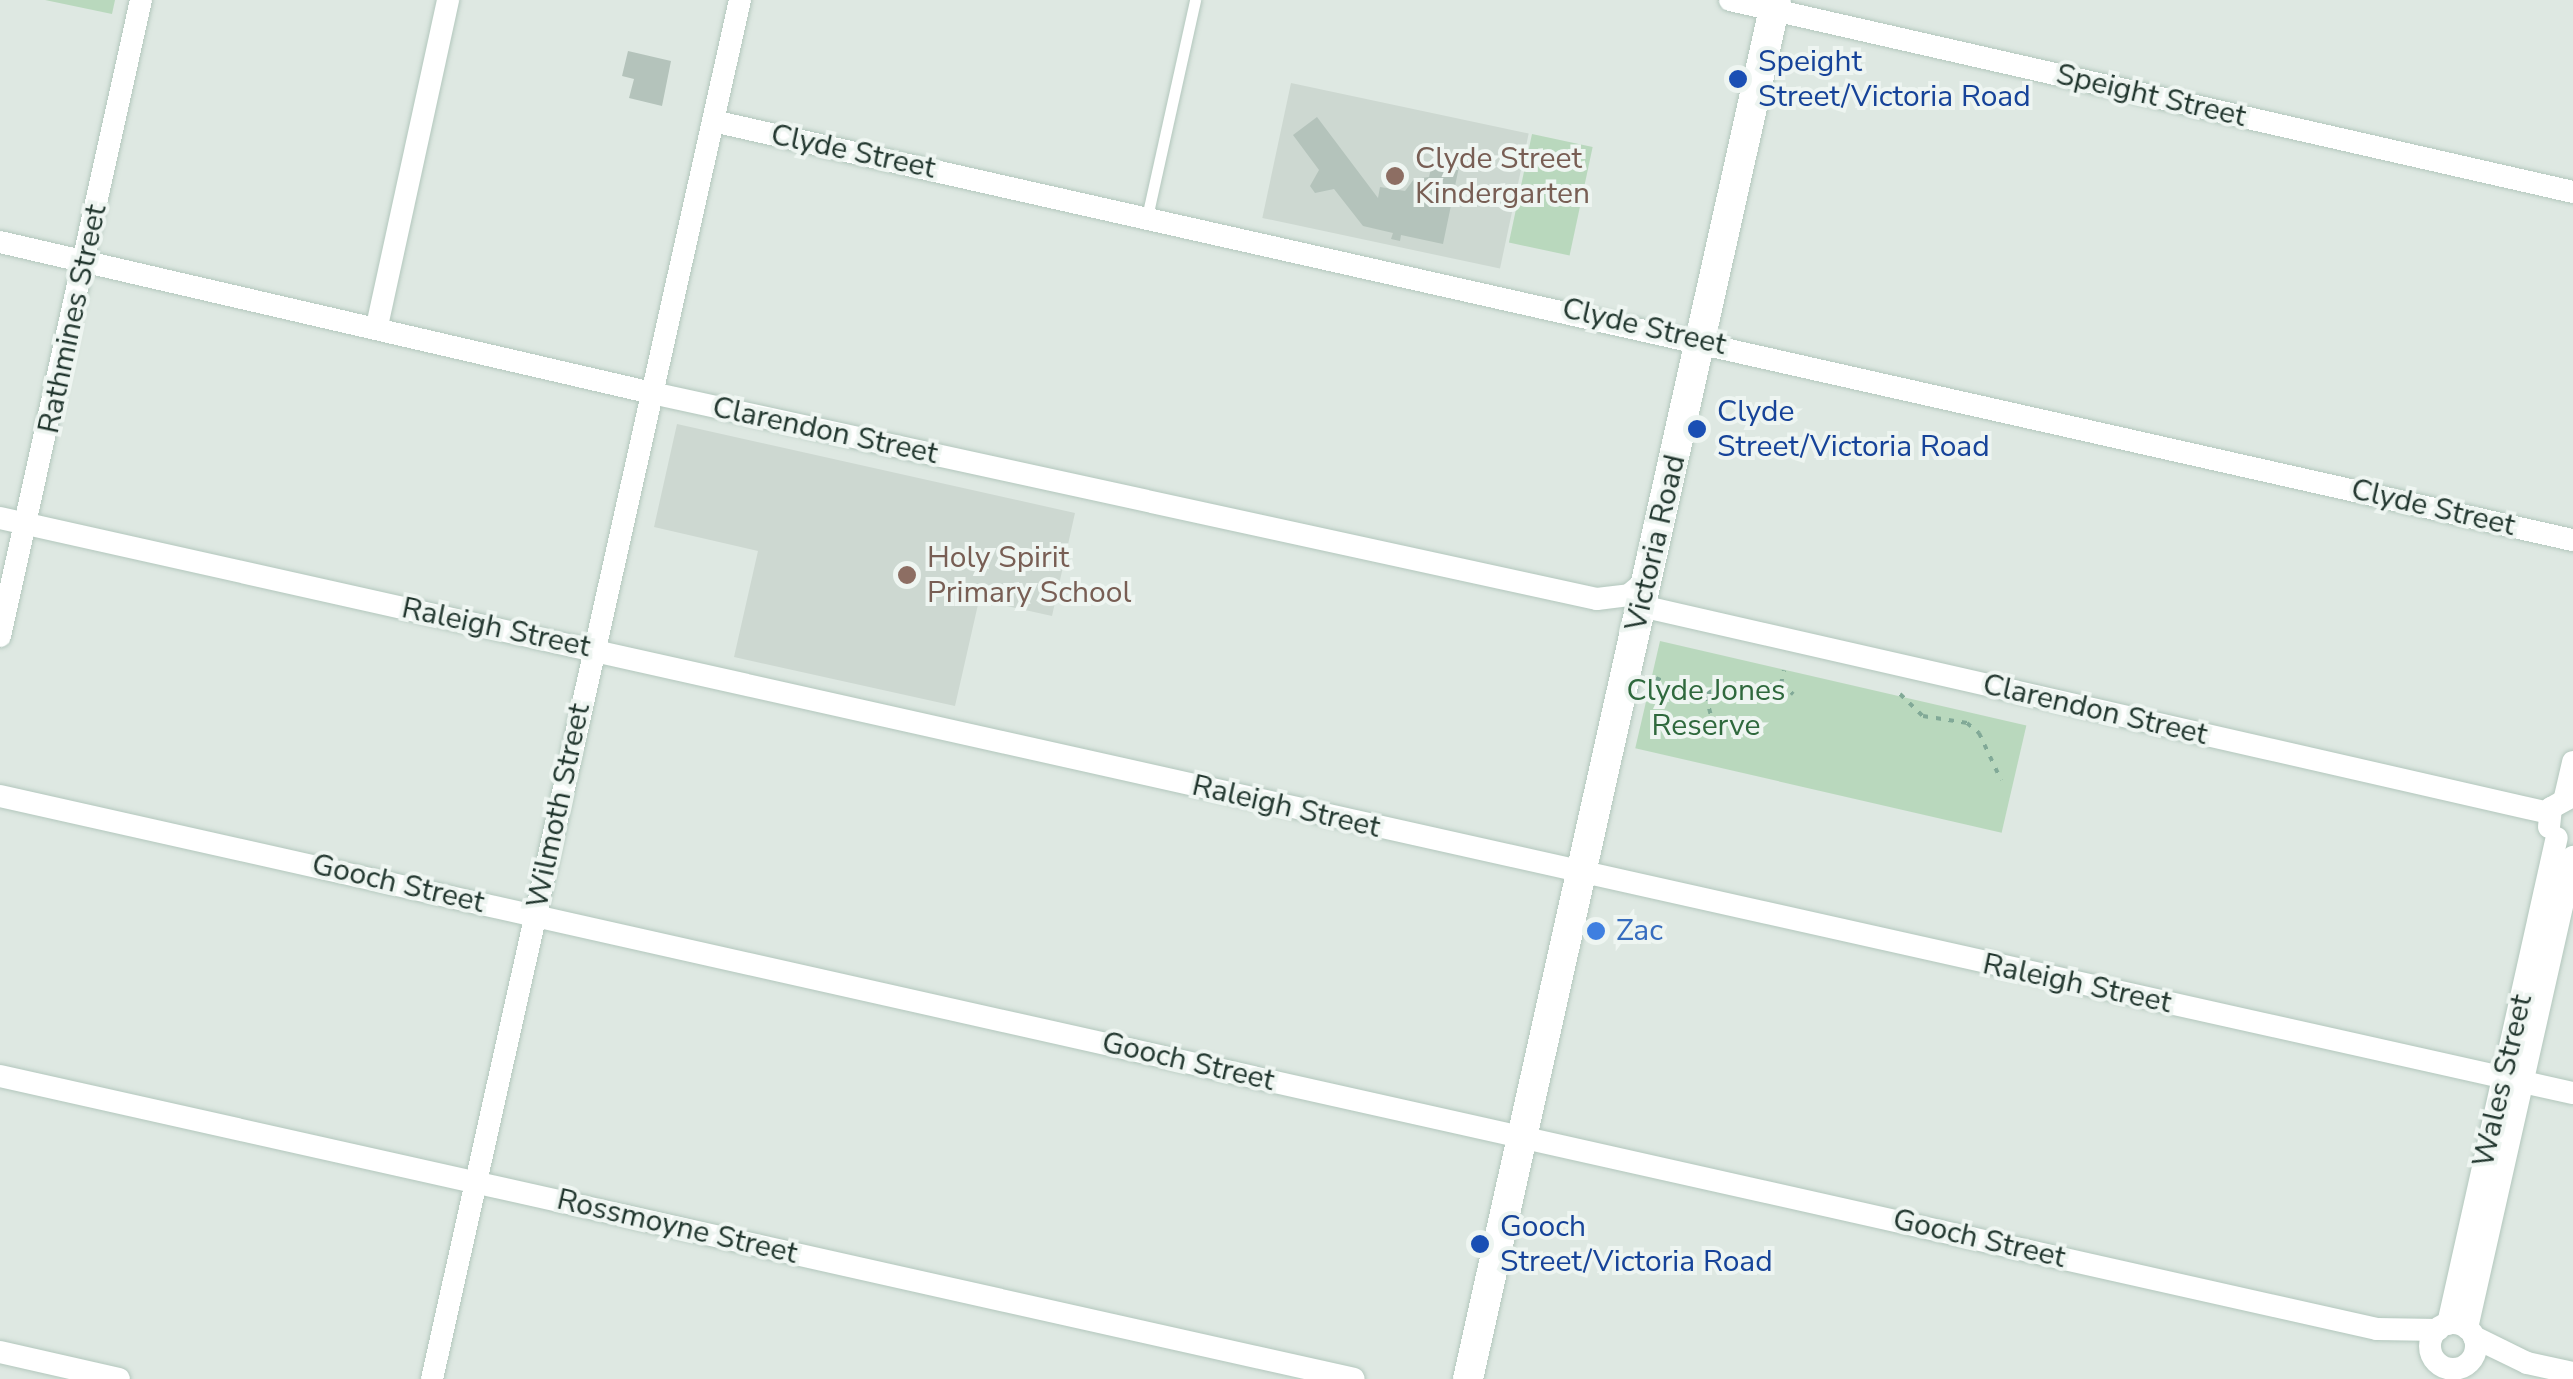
<!DOCTYPE html>
<html>
<head>
<meta charset="utf-8">
<style>
	body { margin:0 }
	#map { position:relative; width:2573px; height:1379px; overflow:hidden; background:#dee8e2; font-family:"Nunito Sans",sans-serif }
	div>[style] { position:absolute }
	[style*='--x'] { left:calc(var(--x)*1px); top:calc(var(--y)*1px); width:calc(var(--w)*1px); rotate:calc(var(--a)*1deg) }
	.built>* { inset:0; background:#cdd8d1; transform-origin:0 0 }
	.green>* { inset:0; background:#b9d8bd; transform-origin:0 0 }
	.building>* { inset:0; background:#b4c3bb }
	.path>* { height:4px; margin-top:-2px; transform-origin:0; background:repeating-linear-gradient(90deg,#81a997 0 5px,transparent 0 13px) }
	.roads { filter:drop-shadow(0 0 2px #b3c7bd) drop-shadow(0 0 2px #b3c7bd) }
	.lane>* { height:11px; margin:-5.5px; padding:0 5.5px; transform-origin:5.5px; border-radius:5.5px; background:#fff }
	.street>* { height:22px; margin:-11px; padding:0 11px; transform-origin:11px; border-radius:11px; background:#fff }
	.street>.ring { margin:-11px; padding:0; box-sizing:content-box; background:none; border:22px solid #fff; border-radius:50% }
	.secondary>* { height:30px; margin:-15px; padding:0 15px; transform-origin:15px; border-radius:15px; background:#fff }
	.dots>* { width:28px; height:28px; translate:-50% -50%; box-sizing:border-box; border:5px solid #eef5f1; border-radius:50% }
	span { translate:-50% -50%; white-space:nowrap; text-align:center; line-height:1.15; -webkit-text-stroke:8px #eef5f1; paint-order:stroke }
	.transit-label { font-size:30px; color:#164399 }
	.left { translate:0 -50%; text-align:left }
	.street-label { font-size:30px; color:#21362e }
	.education-label { font-size:30px; color:#785e54 }
	.park-label { font-size:30px; color:#2f693d }
	.shop-label { font-size:30px; color:#366cbe }
</style>
</head>
<body>
<div id="map">
	<div class="built">
		<i style="left:1291px;top:83px;width:243px;height:138px;rotate:12deg"></i>
		<i style="clip-path:polygon(677px 424px,1075px 513px,1052px 616px,979px 600px,955px 706px,734px 657px,758px 551px,654px 527px)"></i>
	</div>
	<div class="green">
		<i style="clip-path:polygon(45px 0,115px 0,112px 14px)"></i>
		<i style="left:1532px;top:134px;width:62px;height:111px;rotate:12deg"></i>
		<i style="left:1660px;top:641px;width:376px;height:110px;rotate:13deg"></i>
	</div>
	<div class="building">
		<i style="clip-path:polygon(628px 51px,671px 61px,662px 106px,629px 98px,634px 79px,622px 76px)"></i>
		<i style="clip-path:polygon(1317px 117px,1378px 198px,1380px 187px,1405px 191px,1414px 179px,1429px 177px,1434px 156px,1460px 162px,1443px 244px,1401px 235px,1400px 241px,1391px 239px,1393px 233px,1363px 226px,1334px 189px,1315px 193px,1310px 186px,1319px 170px,1293px 135px)"></i>
	</div>
	<div class="path">
		<i style="--x:1656;--y:678;--w:40;--a:23.4"></i>
		<i style="--x:1693;--y:694;--w:89;--a:-6.5"></i>
		<i style="--x:1781;--y:684;--w:16;--a:40"></i>
		<i style="--x:1781;--y:684;--w:14;--a:-78"></i>
		<i style="--x:1900;--y:694;--w:32;--a:44"></i>
		<i style="--x:1923;--y:716;--w:45;--a:9"></i>
		<i style="--x:1967;--y:723;--w:16;--a:40"></i>
		<i style="--x:1979;--y:733;--w:52;--a:64.9"></i>
		<i style="--x:1706;--y:696;--w:38;--a:76"></i>
	</div>
	<div class="roads">
		<div class="lane">
			<i style="--x:1147;--y:217;--w:222;--a:-77.5"></i>
		</div>
		<div class="street">
			<i style="--x:1730;--y:0;--w:865;--a:12.83"></i>
			<i style="--x:713;--y:121;--w:1907;--a:12.7"></i>
			<i style="--x:0;--y:242;--w:669;--a:13.04"></i>
			<i style="--x:652;--y:393;--w:967;--a:12.3"></i>
			<i style="--x:1597;--y:599;--w:32;--a:-7"></i>
			<i style="--x:1629;--y:595;--w:23;--a:-40"></i>
			<i style="--x:377;--y:326;--w:334;--a:-77.7"></i>
			<i style="--x:0;--y:518;--w:2636;--a:12.6"></i>
			<i style="--x:1641;--y:606;--w:931;--a:12.84"></i>
			<i style="--x:0;--y:636;--w:651;--a:-77.5"></i>
			<i style="--x:0;--y:796;--w:2436;--a:12.64"></i>
			<i style="--x:2377;--y:1329;--w:61;--a:0.9"></i>
			<i style="--x:2565;--y:797;--w:36;--a:-77"></i>
			<i style="--x:2549;--y:827;--w:19;--a:-84"></i>
			<i style="--x:2551;--y:808;--w:25;--a:-29"></i>
			<i style="--x:0;--y:1076;--w:1387;--a:12.61"></i>
			<i class="ring" style="left:2430px;top:1323px;width:24px;height:24px"></i>
			<i style="--x:2448;--y:1324;--w:498;--a:-77.4"></i>
			<i style="--x:2467;--y:1328;--w:483;--a:-77.3"></i>
			<i style="--x:2474;--y:1337;--w:59;--a:26.1"></i>
			<i style="--x:2527;--y:1363;--w:47;--a:12.3"></i>
			<i style="--x:0;--y:1352;--w:122;--a:12.8"></i>
			<i style="--x:432;--y:1379;--w:1413;--a:-77.41"></i>
		</div>
		<div class="secondary">
			<i style="--x:1468;--y:1379;--w:1413;--a:-77.41"></i>
		</div>
	</div>
	<div class="dots">
		<i style="left:1738px;top:79px;background:#1a4fb4"></i>
		<i style="left:1395px;top:176px;background:#8d6e63"></i>
		<i style="left:1697px;top:429px;background:#1a4fb4"></i>
		<i style="left:907px;top:575px;background:#8d6e63"></i>
		<i style="left:1596px;top:931px;background:#3f7fe0"></i>
		<i style="left:1480px;top:1244px;background:#1a4fb4"></i>
	</div>
	<div class="transit-label">
		<span class="left" style="left:1758px;top:79px">Speight<br>Street/Victoria Road</span>
		<span class="left" style="left:1717px;top:429px">Clyde<br>Street/Victoria Road</span>
		<span class="left" style="left:1500px;top:1244px">Gooch<br>Street/Victoria Road</span>
	</div>
	<div class="street-label">
		<span style="left:2151px;top:96px;rotate:13deg">Speight Street</span>
		<span style="left:853px;top:152px;rotate:12deg">Clyde Street</span>
		<span style="left:73px;top:319px;rotate:-78deg">Rathmines Street</span>
		<span style="left:1644px;top:327px;rotate:13deg">Clyde Street</span>
		<span style="left:825px;top:431px;rotate:12deg">Clarendon Street</span>
		<span style="left:2433px;top:508px;rotate:13deg">Clyde Street</span>
		<span style="left:1656px;top:543px;rotate:-77deg">Victoria Road</span>
		<span style="left:496px;top:628px;rotate:12deg">Raleigh Street</span>
		<span style="left:2095px;top:710px;rotate:13deg">Clarendon Street</span>
		<span style="left:559px;top:806px;rotate:-78deg">Wilmoth Street</span>
		<span style="left:1286px;top:807px;rotate:13deg">Raleigh Street</span>
		<span style="left:398px;top:884px;rotate:13deg">Gooch Street</span>
		<span style="left:2077px;top:984px;rotate:12deg">Raleigh Street</span>
		<span style="left:1188px;top:1062px;rotate:13deg">Gooch Street</span>
		<span style="left:2503px;top:1081px;rotate:-77deg">Wales Street</span>
		<span style="left:677px;top:1227px;rotate:13deg">Rossmoyne Street</span>
		<span style="left:1979px;top:1239px;rotate:13deg">Gooch Street</span>
	</div>
	<div class="education-label">
		<span class="left" style="left:1415px;top:176px">Clyde Street<br>Kindergarten</span>
		<span class="left" style="left:927px;top:575px">Holy Spirit<br>Primary School</span>
	</div>
	<div class="park-label">
		<span style="left:1706px;top:708px">Clyde Jones<br>Reserve</span>
	</div>
	<div class="shop-label">
		<span class="left" style="left:1616px;top:931px">Zac</span>
	</div>
</div>
</body>
</html>
